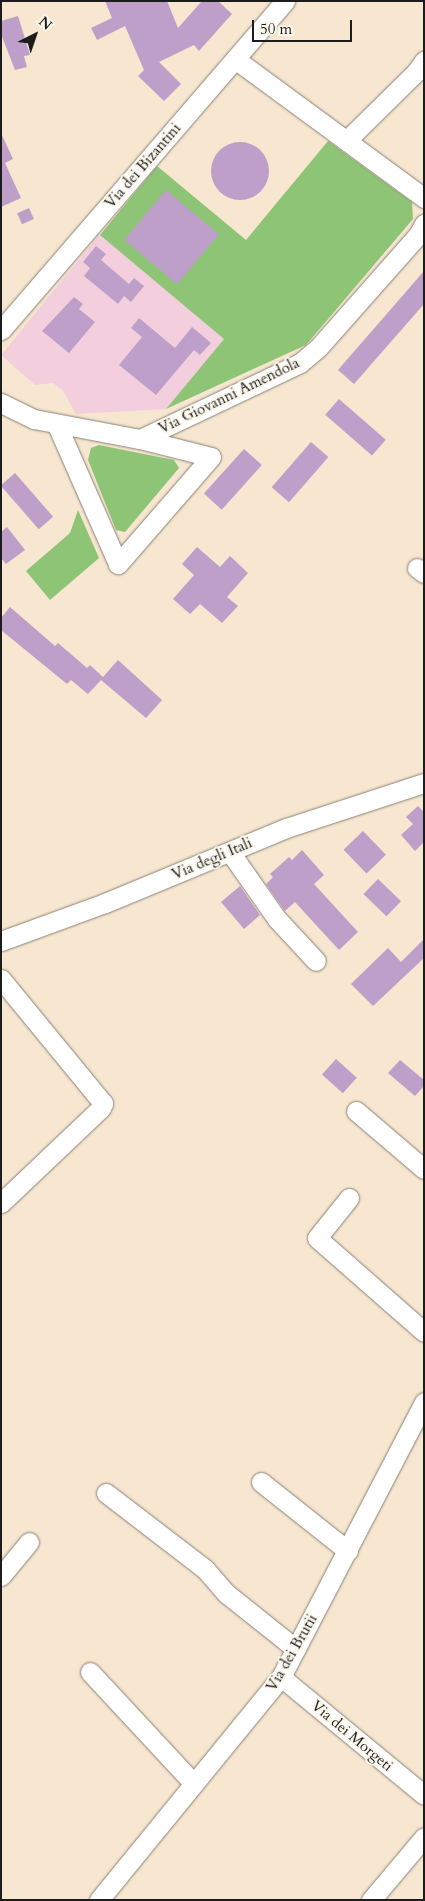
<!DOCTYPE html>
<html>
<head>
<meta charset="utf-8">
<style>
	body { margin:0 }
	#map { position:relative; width:425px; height:1901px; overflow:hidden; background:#f7e6d0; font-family:Cardo,serif }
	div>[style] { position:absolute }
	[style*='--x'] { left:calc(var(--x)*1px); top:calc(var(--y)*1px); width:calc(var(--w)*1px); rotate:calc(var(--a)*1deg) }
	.built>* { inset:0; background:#f3cfde }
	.green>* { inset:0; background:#8dc476 }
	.building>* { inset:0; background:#bd9fc9; transform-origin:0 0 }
	.round { border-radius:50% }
	.roads { filter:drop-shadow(0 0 1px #8a8176) drop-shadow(0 0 1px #8a8176) }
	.minor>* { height:19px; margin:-9.5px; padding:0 9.5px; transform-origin:9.5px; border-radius:9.5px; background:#fff }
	span { translate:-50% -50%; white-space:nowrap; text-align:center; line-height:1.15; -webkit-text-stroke:4px #fbf7ec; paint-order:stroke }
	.street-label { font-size:15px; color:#1c1c1c }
	.frame { position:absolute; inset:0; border:2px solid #1c1c1c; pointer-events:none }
	.north { position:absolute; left:10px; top:10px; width:50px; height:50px; -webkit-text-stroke:4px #fbf7ec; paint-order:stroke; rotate:41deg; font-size:14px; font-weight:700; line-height:20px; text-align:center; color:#1c1c1c }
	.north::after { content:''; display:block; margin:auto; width:18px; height:22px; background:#1c1c1c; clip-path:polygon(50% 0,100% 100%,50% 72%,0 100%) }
	.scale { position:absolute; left:252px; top:20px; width:100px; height:22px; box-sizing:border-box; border:2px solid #1c1c1c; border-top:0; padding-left:6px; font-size:15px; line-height:18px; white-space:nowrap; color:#1c1c1c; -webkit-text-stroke:4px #fbf7ec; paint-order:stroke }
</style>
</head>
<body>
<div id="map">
	<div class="built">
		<i style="clip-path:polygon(100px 234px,224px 339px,166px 409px,76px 414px,63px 391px,53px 383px,35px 385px,1px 355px)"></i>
	</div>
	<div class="green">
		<i style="clip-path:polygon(328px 141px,412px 202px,413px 219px,306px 345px,166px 409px,224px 339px,100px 235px,157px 166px,246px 240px)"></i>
		<i style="clip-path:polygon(99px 445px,174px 460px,179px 468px,125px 532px,116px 530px,88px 460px,91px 448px)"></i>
		<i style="clip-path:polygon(78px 510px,99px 558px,50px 600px,26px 571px,70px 533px)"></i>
	</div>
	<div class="building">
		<i style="clip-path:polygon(105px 1px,167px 1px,178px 28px,202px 1px,218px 1px,232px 14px,199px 51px,194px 45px,159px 62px,181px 84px,164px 101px,138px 76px,144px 70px,125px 26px,97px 40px,91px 28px,112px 18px)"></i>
		<i style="clip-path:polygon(18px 16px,30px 55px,24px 56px,27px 67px,15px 70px,1px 34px,1px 21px)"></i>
		<i style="clip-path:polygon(1px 133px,13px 159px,5px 163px,21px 198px,1px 207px)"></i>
		<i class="round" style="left:211px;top:142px;width:58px;height:58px"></i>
		<i style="left:166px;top:190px;width:69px;height:65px;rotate:40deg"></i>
		<i style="left:29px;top:208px;width:12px;height:13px;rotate:66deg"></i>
		<i style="clip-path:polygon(96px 246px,106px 254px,101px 260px,129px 284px,134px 278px,144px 286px,131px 302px,124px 296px,118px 304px,84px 276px,90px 268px,83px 262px)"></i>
		<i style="clip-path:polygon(424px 271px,424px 304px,354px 384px,338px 370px)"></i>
		<i style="clip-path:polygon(74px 297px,83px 304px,79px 309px,95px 322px,69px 353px,42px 331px)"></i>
		<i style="clip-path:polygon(139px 318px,175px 348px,192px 327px,211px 343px,200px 355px,194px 350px,156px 395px,119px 365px,142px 337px,131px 328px)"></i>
		<i style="left:339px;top:399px;width:62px;height:21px;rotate:41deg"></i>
		<i style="left:311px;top:442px;width:23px;height:60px;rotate:41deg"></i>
		<i style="left:244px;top:449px;width:24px;height:60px;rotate:42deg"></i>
		<i style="left:15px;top:473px;width:58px;height:19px;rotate:49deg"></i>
		<i style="clip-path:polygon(7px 527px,25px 550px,6px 564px,1px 558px,1px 532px)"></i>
		<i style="clip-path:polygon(197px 547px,220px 567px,230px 556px,248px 573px,227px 597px,238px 606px,222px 623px,200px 604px,190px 614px,173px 599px,194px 575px,182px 564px)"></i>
		<i style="clip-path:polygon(10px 607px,55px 646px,58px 643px,87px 668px,90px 665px,103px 677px,118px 660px,162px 700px,146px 718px,101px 680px,88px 694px,71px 680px,67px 684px,1px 630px,1px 618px)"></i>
		<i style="clip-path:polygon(418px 806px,424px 812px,424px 842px,415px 851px,401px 835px,413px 824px,406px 817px)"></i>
		<i style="left:363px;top:831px;width:33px;height:27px;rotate:46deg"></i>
		<i style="clip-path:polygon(302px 850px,324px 875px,314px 884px,358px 932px,339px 950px,295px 902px,285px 911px,266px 884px,273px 877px,270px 874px,289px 857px,292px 860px)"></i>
		<i style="left:378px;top:879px;width:32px;height:21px;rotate:44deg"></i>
		<i style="clip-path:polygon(240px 886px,260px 915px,244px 929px,221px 902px)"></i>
		<i style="clip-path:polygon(424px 939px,424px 958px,373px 1006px,351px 984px,388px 948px,401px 962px)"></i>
		<i style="left:336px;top:1059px;width:28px;height:21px;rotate:42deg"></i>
		<i style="clip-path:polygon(400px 1060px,424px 1080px,424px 1086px,415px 1096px,388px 1073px)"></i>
	</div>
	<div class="roads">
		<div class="minor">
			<i style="--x:235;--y:59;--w:235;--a:36.3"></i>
			<i style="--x:346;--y:141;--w:98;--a:-44.6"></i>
			<i style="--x:416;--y:72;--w:14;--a:-54"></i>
			<i style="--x:1;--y:330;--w:435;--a:-49.2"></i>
			<i style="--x:1;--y:403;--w:37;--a:26"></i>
			<i style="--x:34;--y:419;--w:108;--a:10.7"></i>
			<i style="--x:140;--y:439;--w:73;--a:14.2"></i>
			<i style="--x:211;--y:457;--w:142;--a:131"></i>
			<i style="--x:118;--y:564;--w:152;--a:-113.7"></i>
			<i style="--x:140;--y:439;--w:177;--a:-25.4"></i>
			<i style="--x:300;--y:363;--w:23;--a:-40"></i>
			<i style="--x:318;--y:348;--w:151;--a:-48.5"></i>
			<i style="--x:418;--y:235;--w:13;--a:-61"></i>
			<i style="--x:417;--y:568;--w:9;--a:36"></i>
			<i style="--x:230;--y:852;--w:82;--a:55"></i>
			<i style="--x:277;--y:919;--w:57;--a:47.1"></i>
			<i style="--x:1;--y:941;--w:111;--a:-20.1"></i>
			<i style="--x:105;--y:903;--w:196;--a:-22.5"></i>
			<i style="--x:286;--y:828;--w:145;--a:-18.1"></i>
			<i style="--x:1;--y:979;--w:161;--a:50.6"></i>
			<i style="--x:103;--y:1103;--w:5;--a:112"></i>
			<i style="--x:101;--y:1108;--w:138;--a:136.5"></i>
			<i style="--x:356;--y:1111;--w:89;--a:40.5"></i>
			<i style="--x:349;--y:1198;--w:51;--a:128.7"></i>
			<i style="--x:317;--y:1238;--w:142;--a:41.3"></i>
			<i style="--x:261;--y:1482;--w:111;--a:38.4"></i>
			<i style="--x:106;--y:1493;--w:125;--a:37.5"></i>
			<i style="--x:205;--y:1569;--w:33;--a:49"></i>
			<i style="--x:227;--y:1594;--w:88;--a:38.6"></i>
			<i style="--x:1;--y:1576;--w:44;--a:-50.5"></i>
			<i style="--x:90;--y:1672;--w:151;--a:47.1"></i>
			<i style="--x:281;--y:1677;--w:185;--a:39.5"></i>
			<i style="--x:99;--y:1900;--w:288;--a:-50.8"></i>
			<i style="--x:281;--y:1677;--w:310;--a:-62.5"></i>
			<i style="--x:371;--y:1900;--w:82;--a:-49.9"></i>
		</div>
	</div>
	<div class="street-label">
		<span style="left:143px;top:166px;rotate:-49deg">Via dei Bizantini</span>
		<span style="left:229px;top:396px;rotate:-26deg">Via Giovanni Amendola</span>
		<span style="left:212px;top:859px;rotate:-23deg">Via degli Itali</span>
		<span style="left:292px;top:1653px;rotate:-60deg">Via dei Brutii</span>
		<span style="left:352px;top:1736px;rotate:40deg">Via dei Morgeti</span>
	</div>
	<div class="frame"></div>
	<div class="north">N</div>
	<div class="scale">50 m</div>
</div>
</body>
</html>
